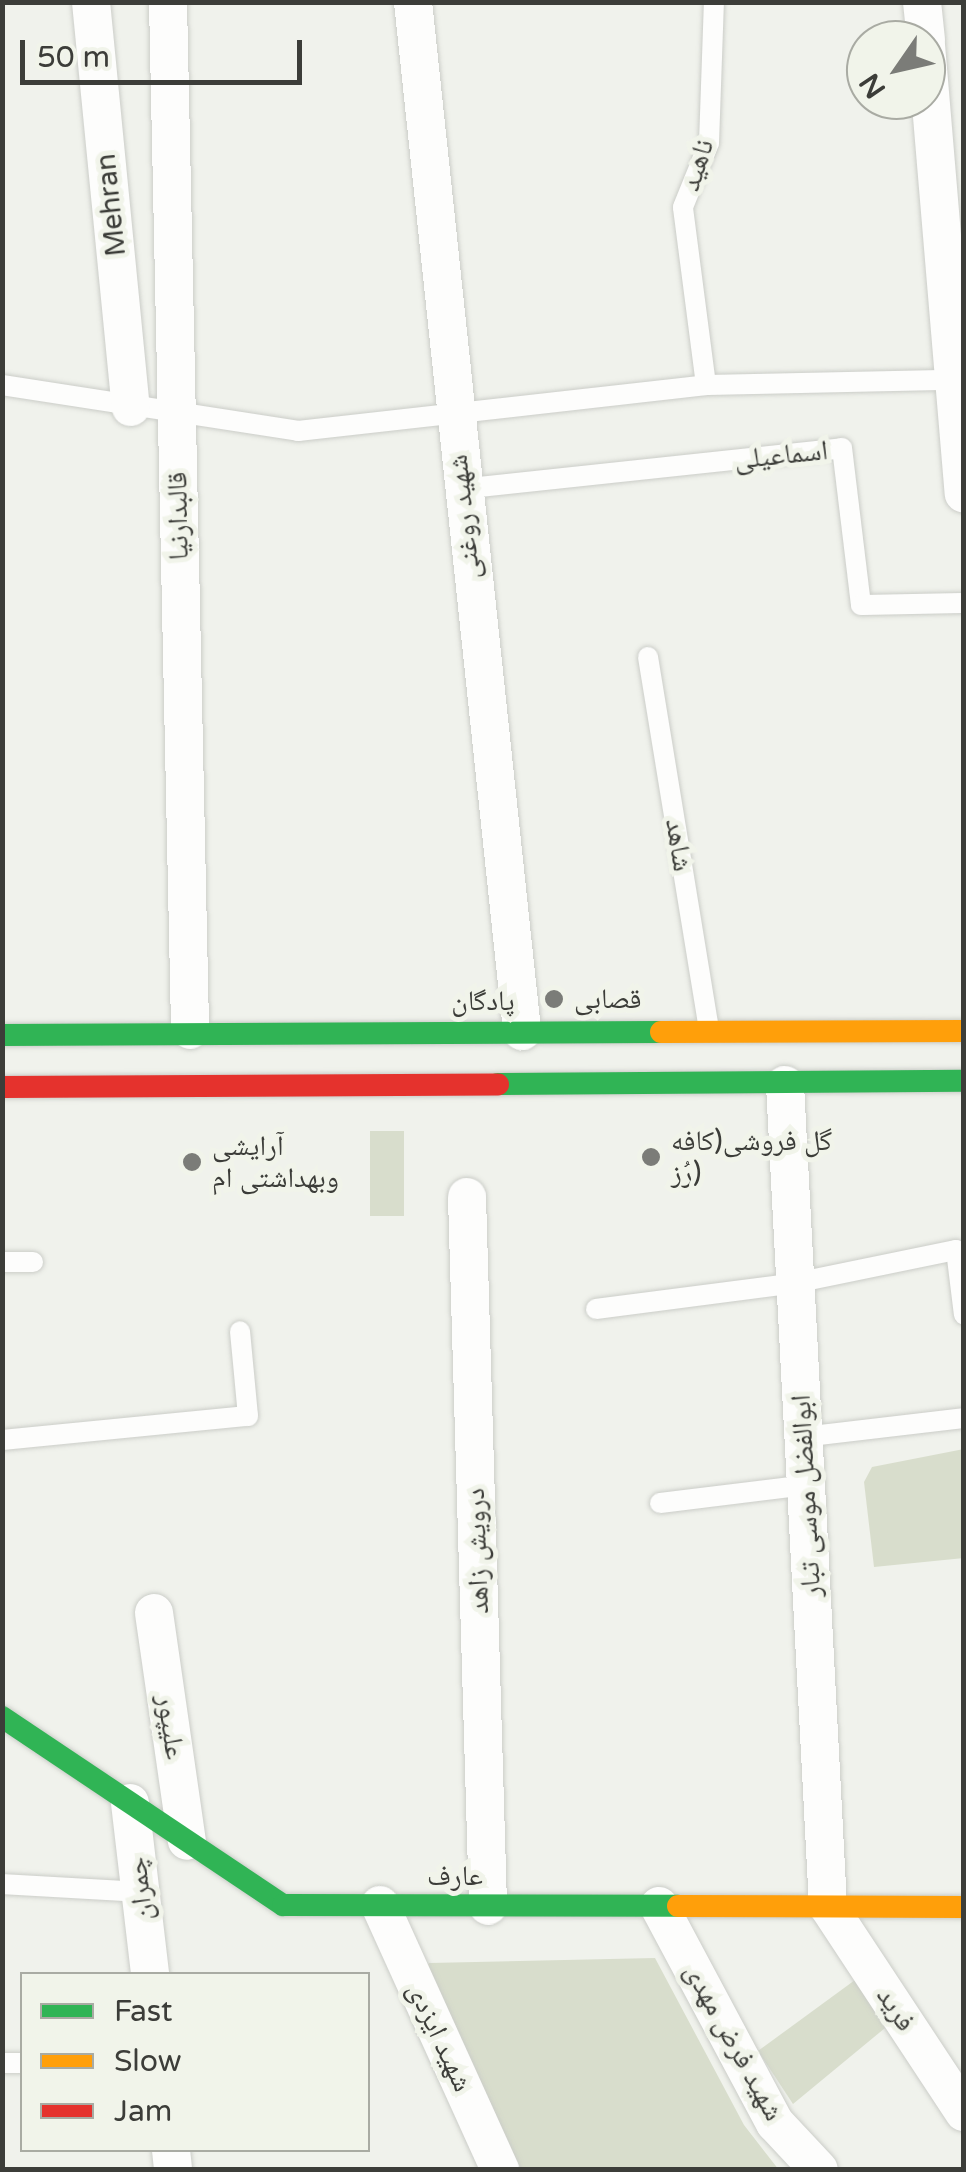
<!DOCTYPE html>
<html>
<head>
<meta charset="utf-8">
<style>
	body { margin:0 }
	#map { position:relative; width:966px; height:2172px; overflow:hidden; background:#f0f2ec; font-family:"Varela Round","Noto Naskh Arabic",sans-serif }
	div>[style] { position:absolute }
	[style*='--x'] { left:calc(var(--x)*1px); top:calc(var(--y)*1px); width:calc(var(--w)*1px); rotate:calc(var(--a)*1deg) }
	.building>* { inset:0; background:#d8ddcc; transform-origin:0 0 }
	.roads { filter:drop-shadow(0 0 2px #cbcdc8) drop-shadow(0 0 2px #cbcdc8) }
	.lane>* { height:20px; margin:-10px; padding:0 10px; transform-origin:10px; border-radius:10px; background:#fdfdfc }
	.street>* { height:38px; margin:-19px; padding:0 19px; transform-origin:19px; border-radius:19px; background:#fdfdfc }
	.fast>* { height:22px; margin:-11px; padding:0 11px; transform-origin:11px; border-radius:11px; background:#30b455 }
	.slow>* { height:22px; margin:-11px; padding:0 11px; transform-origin:11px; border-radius:11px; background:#ff9f0a }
	.jam>* { height:22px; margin:-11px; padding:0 11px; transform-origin:11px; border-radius:11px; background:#e5322d }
	.dots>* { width:28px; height:28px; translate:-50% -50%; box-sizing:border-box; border:5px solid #f1f4ea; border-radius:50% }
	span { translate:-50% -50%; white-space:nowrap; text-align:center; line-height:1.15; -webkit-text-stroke:10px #f1f4ea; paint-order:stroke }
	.street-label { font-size:28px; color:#3c3d39 }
	.poi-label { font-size:28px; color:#3c3d39 }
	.left { translate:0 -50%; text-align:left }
	.frame { position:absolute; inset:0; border:5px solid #3c3d39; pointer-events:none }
	.legend { position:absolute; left:20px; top:1972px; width:350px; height:180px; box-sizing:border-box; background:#f1f4ea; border:2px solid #a9aba3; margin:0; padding:12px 18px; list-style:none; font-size:30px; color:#3c3d39 }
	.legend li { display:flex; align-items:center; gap:20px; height:50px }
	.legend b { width:50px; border:2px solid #a9aba3 }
	.north { position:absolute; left:846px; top:20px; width:100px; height:100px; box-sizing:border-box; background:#f1f4ea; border:2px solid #a9aba3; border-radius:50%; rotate:236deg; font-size:28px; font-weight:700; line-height:40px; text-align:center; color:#3c3d39 }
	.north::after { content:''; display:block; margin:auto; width:35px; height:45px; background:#7b7c78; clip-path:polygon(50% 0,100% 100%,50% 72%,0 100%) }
	.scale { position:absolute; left:20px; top:40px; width:282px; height:45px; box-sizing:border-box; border:5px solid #3c3d39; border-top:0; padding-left:12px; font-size:30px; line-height:35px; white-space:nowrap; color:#3c3d39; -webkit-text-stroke:8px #f1f4ea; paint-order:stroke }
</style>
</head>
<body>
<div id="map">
	<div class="building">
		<i style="left:370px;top:1131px;width:34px;height:85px"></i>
		<i style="clip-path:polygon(964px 1449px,964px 1558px,874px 1567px,864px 1482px,872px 1467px)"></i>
		<i style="clip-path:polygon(655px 1958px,744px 2125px,779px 2170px,519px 2170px,423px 1977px,429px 1963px)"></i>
		<i style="clip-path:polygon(855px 1980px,885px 2028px,793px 2104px,758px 2051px)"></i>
	</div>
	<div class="roads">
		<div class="lane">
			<i style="--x:2;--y:385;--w:300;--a:8.8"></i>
			<i style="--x:298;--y:431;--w:411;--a:-6.4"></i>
			<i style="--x:706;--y:385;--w:248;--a:-1.2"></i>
			<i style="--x:706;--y:385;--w:179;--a:-97.4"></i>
			<i style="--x:683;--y:207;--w:69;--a:-67.9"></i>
			<i style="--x:709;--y:143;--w:141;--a:-88"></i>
			<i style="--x:461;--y:489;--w:383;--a:-6.1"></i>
			<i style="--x:842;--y:448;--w:158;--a:83.1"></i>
			<i style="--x:861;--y:605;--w:103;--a:-1.1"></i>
			<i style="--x:648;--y:657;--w:378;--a:80.7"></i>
			<i style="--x:2;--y:1262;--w:31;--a:0"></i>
			<i style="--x:596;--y:1309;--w:201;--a:-7.4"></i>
			<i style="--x:795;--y:1283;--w:164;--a:-11.6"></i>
			<i style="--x:956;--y:1250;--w:65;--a:83"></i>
			<i style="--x:803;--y:1437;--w:162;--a:-6.7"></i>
			<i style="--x:2;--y:1440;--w:247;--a:-5.6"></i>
			<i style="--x:248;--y:1416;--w:85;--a:-95.4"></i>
			<i style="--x:660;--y:1503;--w:147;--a:-7"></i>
			<i style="--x:2;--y:1884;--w:139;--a:3.3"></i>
			<i style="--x:2;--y:2063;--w:20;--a:0"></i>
		</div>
		<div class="street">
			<i style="--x:91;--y:2;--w:407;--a:84.4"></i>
			<i style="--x:168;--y:2;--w:1028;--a:88.77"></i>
			<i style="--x:413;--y:2;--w:1035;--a:83.95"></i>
			<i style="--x:922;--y:2;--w:38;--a:84"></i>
			<i style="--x:926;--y:45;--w:450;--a:85.2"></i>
			<i style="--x:785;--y:1085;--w:822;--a:87"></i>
			<i style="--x:828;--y:1906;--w:247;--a:56.6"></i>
			<i style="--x:467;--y:1197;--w:709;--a:88.3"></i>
			<i style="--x:154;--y:1613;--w:230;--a:81.8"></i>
			<i style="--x:130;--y:1803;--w:172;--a:83.3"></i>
			<i style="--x:380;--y:1905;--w:291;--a:65.6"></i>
			<i style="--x:659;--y:1906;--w:246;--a:61.9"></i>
			<i style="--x:775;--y:2123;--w:64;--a:46.9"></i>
			<i style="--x:171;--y:2150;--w:20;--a:84"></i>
		</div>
		<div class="fast">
			<i style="--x:2;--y:1035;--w:659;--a:-0.26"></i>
			<i style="--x:498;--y:1084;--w:466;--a:-0.4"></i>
			<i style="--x:2;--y:1717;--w:338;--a:33.8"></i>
			<i style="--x:283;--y:1905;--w:395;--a:0.1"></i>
		</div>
		<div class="slow">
			<i style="--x:661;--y:1032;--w:303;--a:-0.2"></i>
			<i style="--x:678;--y:1906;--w:286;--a:0.2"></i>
		</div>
		<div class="jam">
			<i style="--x:2;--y:1087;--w:496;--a:-0.3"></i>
		</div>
	</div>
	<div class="dots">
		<i style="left:554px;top:999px;background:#7b7c78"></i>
		<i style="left:651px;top:1157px;background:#7b7c78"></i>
		<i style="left:192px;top:1162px;background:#7b7c78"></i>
	</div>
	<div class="street-label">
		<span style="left:697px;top:165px;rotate:-72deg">ناهید</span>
		<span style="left:111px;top:205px;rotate:-96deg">Mehran</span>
		<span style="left:781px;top:455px;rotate:-6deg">اسماعيلی</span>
		<span style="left:178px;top:516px;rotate:-91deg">قالبدارنیا</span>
		<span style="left:464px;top:517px;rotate:-96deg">شهید روغنی</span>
		<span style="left:679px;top:845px;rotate:81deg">شاهد</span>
		<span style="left:483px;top:1001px">پادگان</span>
		<span style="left:806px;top:1496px;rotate:-93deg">ابوالفضل موسی تبار</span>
		<span style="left:477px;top:1551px;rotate:-92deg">درویش زاهد</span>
		<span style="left:171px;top:1727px;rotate:82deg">علیپور</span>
		<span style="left:455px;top:1876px">عارف</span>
		<span style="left:140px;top:1889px;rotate:-97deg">چمران</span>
		<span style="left:896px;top:2009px;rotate:57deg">فرید</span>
		<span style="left:440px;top:2037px;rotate:65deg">شهید ایزدی</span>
		<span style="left:734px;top:2042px;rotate:61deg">شهید فرض مهدی</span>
	</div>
	<div class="poi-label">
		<span class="left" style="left:574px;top:999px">قصابی</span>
		<span class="left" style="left:671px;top:1157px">گل فروشی(کافه<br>رُز)</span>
		<span class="left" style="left:212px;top:1162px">آرایشی<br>وبهداشتی ام</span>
	</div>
	<div class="frame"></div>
	<ul class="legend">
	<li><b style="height:12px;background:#30b455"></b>Fast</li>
	<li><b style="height:12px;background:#ff9f0a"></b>Slow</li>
	<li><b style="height:12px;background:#e5322d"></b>Jam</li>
	</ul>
	<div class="north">N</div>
	<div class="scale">50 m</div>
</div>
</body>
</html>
